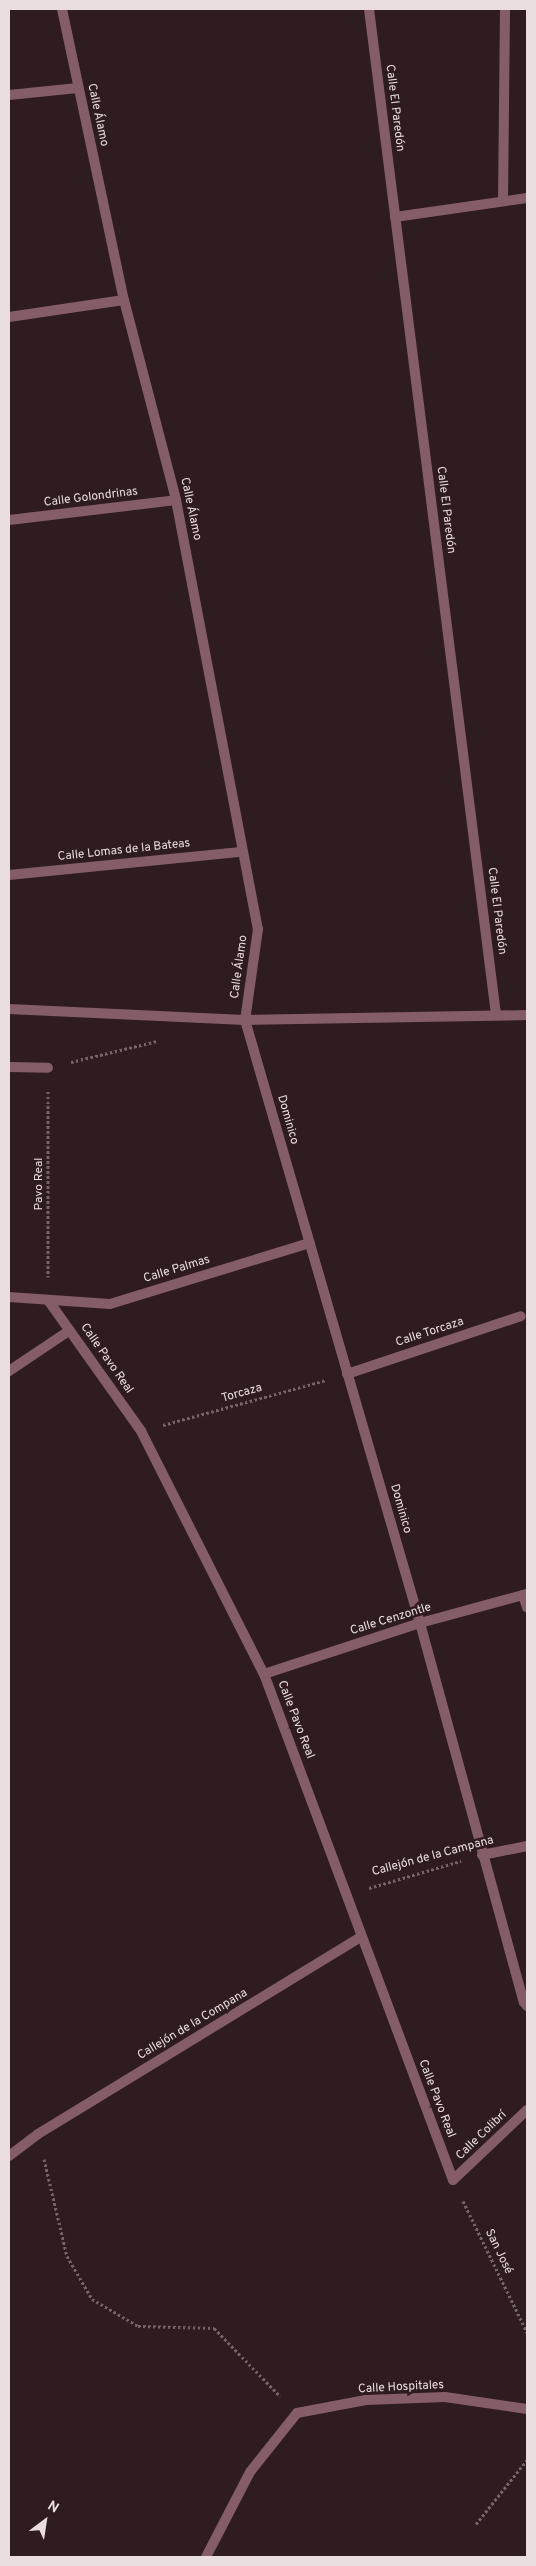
<!DOCTYPE html>
<html>
<head>
<meta charset="utf-8">
<style>
	body { margin:0 }
	#map { position:relative; width:536px; height:2566px; overflow:hidden; background:#2e1c20; font-family:Overpass,sans-serif }
	div>[style] { position:absolute }
	[style*='--x'] { left:calc(var(--x)*1px); top:calc(var(--y)*1px); width:calc(var(--w)*1px); rotate:calc(var(--a)*1deg) }
	.path>* { height:3px; margin-top:-1.5px; transform-origin:0; background:repeating-linear-gradient(90deg,#756568 0 2.5px,transparent 0 5px) }
	.service>* { height:10px; margin:-5px; padding:0 5px; transform-origin:5px; border-radius:5px; background:#855d66 }
	.minor>* { height:10px; margin:-5px; padding:0 5px; transform-origin:5px; border-radius:5px; background:#855d66 }
	.tertiary>* { height:10px; margin:-5px; padding:0 5px; transform-origin:5px; border-radius:5px; background:#855d66 }
	span { translate:-50% -50%; white-space:nowrap; text-align:center; line-height:1.15; -webkit-text-stroke:5px #2e1c20; paint-order:stroke }
	.street-label { font-size:12px; color:#eadddf }
	.frame { position:absolute; inset:0; border:10px solid #eadddf; pointer-events:none }
	.north { position:absolute; left:20px; top:2496px; width:50px; height:50px; -webkit-text-stroke:4px #2e1c20; paint-order:stroke; rotate:31deg; font-size:14px; font-weight:700; line-height:20px; text-align:center; color:#eadddf }
	.north::after { content:''; display:block; margin:auto; width:18px; height:22px; background:#eadddf; clip-path:polygon(50% 0,100% 100%,50% 72%,0 100%) }
</style>
</head>
<body>
<div id="map">
	<div class="path">
		<i style="--x:71;--y:1062;--w:89;--a:-13.7"></i>
		<i style="--x:48;--y:1091;--w:186;--a:90"></i>
		<i style="--x:163;--y:1425;--w:169;--a:-15.4"></i>
		<i style="--x:369;--y:1888;--w:96;--a:-16.4"></i>
		<i style="--x:44;--y:2159;--w:100;--a:76.7"></i>
		<i style="--x:67;--y:2256;--w:50;--a:59.8"></i>
		<i style="--x:92;--y:2299;--w:53;--a:30.4"></i>
		<i style="--x:138;--y:2326;--w:76;--a:1.5"></i>
		<i style="--x:214;--y:2328;--w:95;--a:45.9"></i>
		<i style="--x:463;--y:2201;--w:146;--a:64"></i>
		<i style="--x:476;--y:2524;--w:82;--a:-51.4"></i>
	</div>
	<div class="service">
		<i style="--x:9;--y:1371;--w:73;--a:-33.9"></i>
	</div>
	<div class="minor">
		<i style="--x:62;--y:9;--w:298;--a:78"></i>
		<i style="--x:124;--y:300;--w:207;--a:75.4"></i>
		<i style="--x:176;--y:500;--w:437;--a:79.2"></i>
		<i style="--x:258;--y:929;--w:92;--a:98.1"></i>
		<i style="--x:245;--y:1020;--w:628;--a:73.82"></i>
		<i style="--x:420;--y:1623;--w:393;--a:74.7"></i>
		<i style="--x:524;--y:2002;--w:5;--a:53"></i>
		<i style="--x:369;--y:9;--w:1013;--a:82.8"></i>
		<i style="--x:9;--y:95;--w:69;--a:-5.8"></i>
		<i style="--x:503;--y:201;--w:192;--a:-89.4"></i>
		<i style="--x:395;--y:217;--w:133;--a:-8.2"></i>
		<i style="--x:9;--y:317;--w:116;--a:-8.4"></i>
		<i style="--x:9;--y:520;--w:168;--a:-6.8"></i>
		<i style="--x:9;--y:875;--w:233;--a:-5.7"></i>
		<i style="--x:9;--y:1067;--w:39;--a:1"></i>
		<i style="--x:9;--y:1297;--w:101;--a:4"></i>
		<i style="--x:110;--y:1304;--w:209;--a:-17"></i>
		<i style="--x:48;--y:1300;--w:161;--a:54.6"></i>
		<i style="--x:141;--y:1431;--w:272;--a:63.2"></i>
		<i style="--x:264;--y:1674;--w:540;--a:69.52"></i>
		<i style="--x:453;--y:2180;--w:102;--a:-43.4"></i>
		<i style="--x:347;--y:1374;--w:183;--a:-18.4"></i>
		<i style="--x:523;--y:1595;--w:13;--a:72"></i>
		<i style="--x:264;--y:1674;--w:164;--a:-18.1"></i>
		<i style="--x:420;--y:1623;--w:111;--a:-15.2"></i>
		<i style="--x:482;--y:1855;--w:46;--a:-11.3"></i>
		<i style="--x:9;--y:2156;--w:36;--a:-37"></i>
		<i style="--x:38;--y:2134;--w:378;--a:-31.4"></i>
		<i style="--x:206;--y:2557;--w:96;--a:-62.6"></i>
		<i style="--x:250;--y:2472;--w:75;--a:-51.5"></i>
		<i style="--x:297;--y:2413;--w:70;--a:-10.7"></i>
		<i style="--x:366;--y:2400;--w:79;--a:-2.2"></i>
		<i style="--x:445;--y:2397;--w:83;--a:8.3"></i>
	</div>
	<div class="tertiary">
		<i style="--x:9;--y:1009;--w:236;--a:2.7"></i>
		<i style="--x:245;--y:1020;--w:282;--a:-1"></i>
	</div>
	<div class="street-label">
		<span style="left:394px;top:108px;rotate:83deg">Calle El Paredón</span>
		<span style="left:97px;top:115px;rotate:78deg">Calle Álamo</span>
		<span style="left:91px;top:498px;rotate:-7deg">Calle Golondrinas</span>
		<span style="left:190px;top:509px;rotate:78deg">Calle Álamo</span>
		<span style="left:445px;top:510px;rotate:83deg">Calle El Paredón</span>
		<span style="left:124px;top:851px;rotate:-6deg">Calle Lomas de la Bateas</span>
		<span style="left:496px;top:911px;rotate:83deg">Calle El Paredón</span>
		<span style="left:240px;top:967px;rotate:-82deg">Calle Álamo</span>
		<span style="left:287px;top:1120px;rotate:74deg">Dominico</span>
		<span style="left:40px;top:1184px;rotate:-90deg">Pavo Real</span>
		<span style="left:177px;top:1270px;rotate:-17deg">Calle Palmas</span>
		<span style="left:430px;top:1333px;rotate:-18deg">Calle Torcaza</span>
		<span style="left:106px;top:1359px;rotate:55deg">Calle Pavo Real</span>
		<span style="left:242px;top:1394px;rotate:-16deg">Torcaza</span>
		<span style="left:400px;top:1509px;rotate:74deg">Dominico</span>
		<span style="left:391px;top:1620px;rotate:-17deg">Calle Cenzontle</span>
		<span style="left:295px;top:1720px;rotate:69deg">Calle Pavo Real</span>
		<span style="left:433px;top:1857px;rotate:-15deg">Callejón de la Campana</span>
		<span style="left:193px;top:2025px;rotate:-31deg">Callejón de la Compana</span>
		<span style="left:436px;top:2099px;rotate:69deg">Calle Pavo Real</span>
		<span style="left:482px;top:2136px;rotate:-44deg">Calle Colibrí</span>
		<span style="left:498px;top:2252px;rotate:64deg">San José</span>
		<span style="left:401px;top:2388px;rotate:-3deg">Calle Hospitales</span>
	</div>
	<div class="frame"></div>
	<div class="north">N</div>
</div>
</body>
</html>
